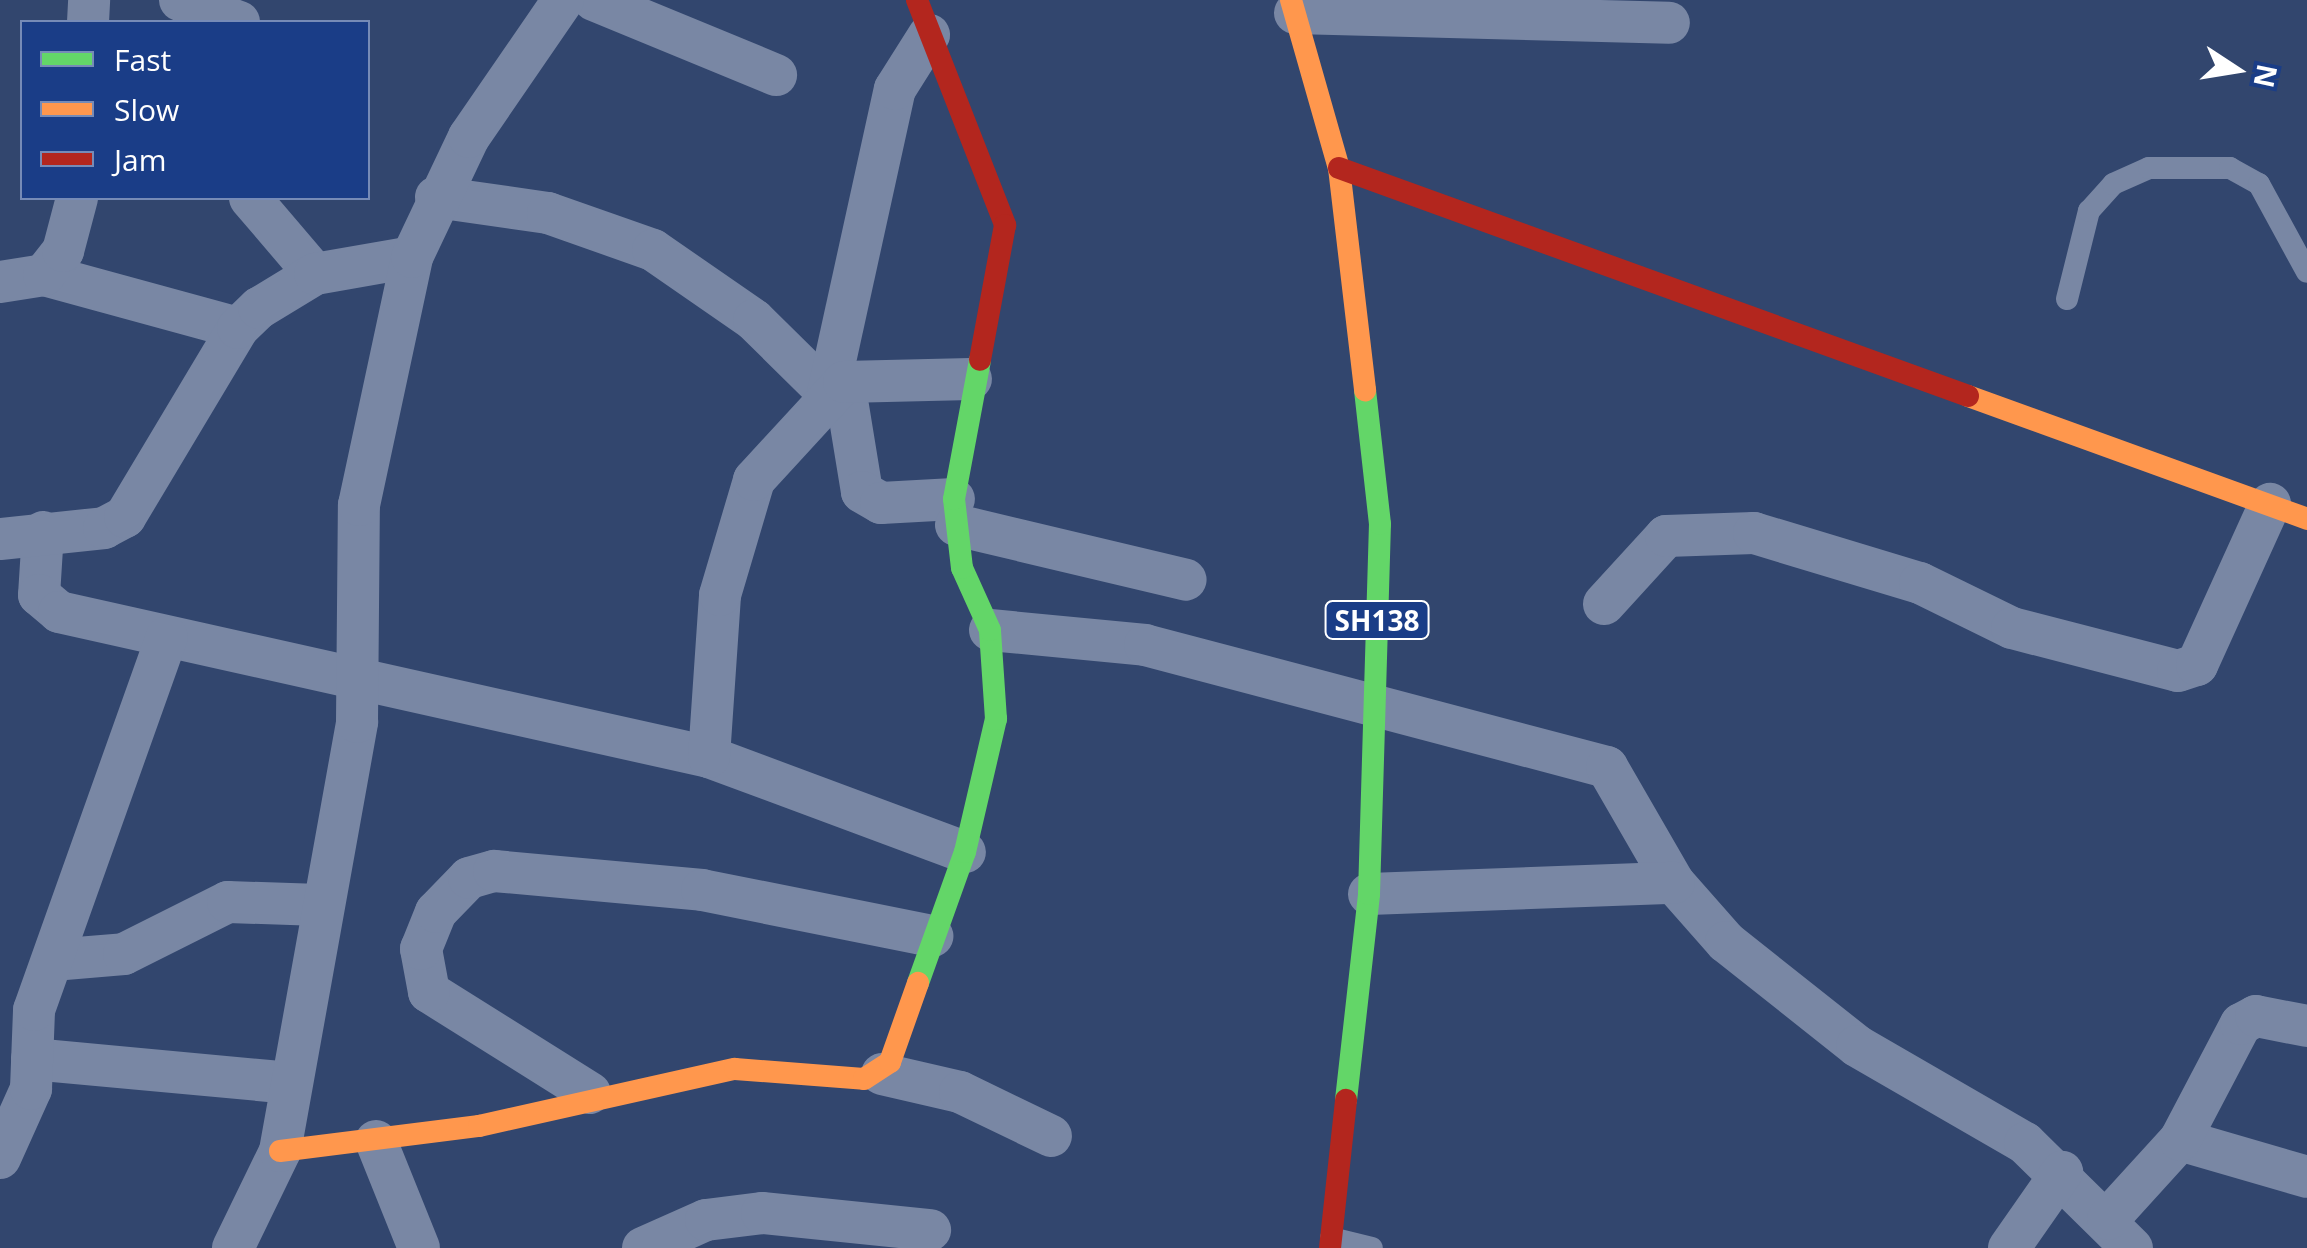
<!DOCTYPE html>
<html>
<head>
<meta charset="utf-8">
<style>
	body { margin:0 }
	#map { position:relative; width:2307px; height:1248px; overflow:hidden; background:#32466e; font-family:"Open Sans",sans-serif }
	div>[style] { position:absolute }
	[style*='--x'] { left:calc(var(--x)*1px); top:calc(var(--y)*1px); width:calc(var(--w)*1px); rotate:calc(var(--a)*1deg) }
	.lane>* { height:22px; margin:-11px; padding:0 11px; transform-origin:11px; border-radius:11px; background:#7987a4 }
	.street>* { height:42px; margin:-21px; padding:0 21px; transform-origin:21px; border-radius:21px; background:#7987a4 }
	.fast>* { height:22px; margin:-11px; padding:0 11px; transform-origin:11px; border-radius:11px; background:#63d668 }
	.slow>* { height:22px; margin:-11px; padding:0 11px; transform-origin:11px; border-radius:11px; background:#ff974d }
	.jam>* { height:22px; margin:-11px; padding:0 11px; transform-origin:11px; border-radius:11px; background:#b3261e }
	span { translate:-50% -50%; white-space:nowrap; text-align:center; line-height:1.15; -webkit-text-stroke:9px #1a3d87; paint-order:stroke }
	.shield-label span { padding:2px 8px; background:#1a3d87; border:2px solid; border-radius:8px; -webkit-text-stroke-width:0 }
	.shield-label { font-size:28px; color:#fff; font-weight:700 }
	.legend { position:absolute; left:20px; top:20px; width:350px; height:180px; box-sizing:border-box; background:#1a3d87; border:2px solid #768bb7; margin:0; padding:12px 18px; list-style:none; font-size:30px; color:#fff }
	.legend li { display:flex; align-items:center; gap:20px; height:50px }
	.legend b { width:50px; border:2px solid #768bb7 }
	.north { position:absolute; left:2187px; top:20px; width:100px; height:100px; -webkit-text-stroke:8px #1a3d87; paint-order:stroke; rotate:102deg; font-size:28px; font-weight:700; line-height:40px; text-align:center; color:#fff }
	.north::after { content:''; display:block; margin:auto; width:35px; height:45px; background:#fff; clip-path:polygon(50% 0,100% 100%,50% 72%,0 100%) }
</style>
</head>
<body>
<div id="map">
	<div class="lane">
		<i style="--x:2067;--y:299;--w:91;--a:-76"></i>
		<i style="--x:2089;--y:211;--w:36;--a:-48"></i>
		<i style="--x:2113;--y:184;--w:39;--a:-24"></i>
		<i style="--x:2149;--y:168;--w:81;--a:0"></i>
		<i style="--x:2230;--y:168;--w:33;--a:29"></i>
		<i style="--x:2259;--y:184;--w:100;--a:61.4"></i>
		<i style="--x:1331;--y:1238;--w:42;--a:13.7"></i>
	</div>
	<div class="street">
		<i style="--x:180;--y:0;--w:63;--a:20.4"></i>
		<i style="--x:594;--y:0;--w:197;--a:22.4"></i>
		<i style="--x:1295;--y:13;--w:374;--a:1.5"></i>
		<i style="--x:88;--y:22;--w:22;--a:-87"></i>
		<i style="--x:436;--y:197;--w:113;--a:8.1"></i>
		<i style="--x:548;--y:213;--w:111;--a:19.4"></i>
		<i style="--x:653;--y:250;--w:123;--a:34.7"></i>
		<i style="--x:754;--y:320;--w:104;--a:44.6"></i>
		<i style="--x:250;--y:198;--w:100;--a:49.5"></i>
		<i style="--x:44;--y:275;--w:201;--a:15.3"></i>
		<i style="--x:0;--y:282;--w:45;--a:-9"></i>
		<i style="--x:44;--y:275;--w:31;--a:-52"></i>
		<i style="--x:63;--y:251;--w:55;--a:-75.2"></i>
		<i style="--x:844;--y:382;--w:111;--a:80.7"></i>
		<i style="--x:862;--y:492;--w:22;--a:30"></i>
		<i style="--x:881;--y:503;--w:73;--a:-3.1"></i>
		<i style="--x:828;--y:393;--w:311;--a:-77.6"></i>
		<i style="--x:895;--y:89;--w:64;--a:-57.8"></i>
		<i style="--x:956;--y:525;--w:236;--a:13.4"></i>
		<i style="--x:43;--y:532;--w:63;--a:93.6"></i>
		<i style="--x:39;--y:595;--w:26;--a:40"></i>
		<i style="--x:59;--y:612;--w:666;--a:12.58"></i>
		<i style="--x:709;--y:757;--w:273;--a:20.4"></i>
		<i style="--x:0;--y:539;--w:105;--a:-6"></i>
		<i style="--x:104;--y:528;--w:24;--a:-28"></i>
		<i style="--x:125;--y:517;--w:220;--a:-59.1"></i>
		<i style="--x:238;--y:328;--w:29;--a:-44"></i>
		<i style="--x:259;--y:308;--w:66;--a:-31.3"></i>
		<i style="--x:315;--y:274;--w:98;--a:-9.9"></i>
		<i style="--x:1604;--y:604;--w:92;--a:-47.6"></i>
		<i style="--x:1666;--y:536;--w:88;--a:-2"></i>
		<i style="--x:1754;--y:533;--w:173;--a:16.8"></i>
		<i style="--x:1920;--y:583;--w:102;--a:26.1"></i>
		<i style="--x:2012;--y:628;--w:171;--a:14.5"></i>
		<i style="--x:2178;--y:671;--w:20;--a:-18"></i>
		<i style="--x:2197;--y:665;--w:177;--a:-65.6"></i>
		<i style="--x:990;--y:630;--w:156;--a:5.5"></i>
		<i style="--x:1145;--y:645;--w:478;--a:14.8"></i>
		<i style="--x:1607;--y:767;--w:134;--a:60"></i>
		<i style="--x:1674;--y:883;--w:79;--a:48.6"></i>
		<i style="--x:1726;--y:942;--w:167;--a:38.4"></i>
		<i style="--x:1857;--y:1046;--w:194;--a:30"></i>
		<i style="--x:2025;--y:1143;--w:150;--a:44.5"></i>
		<i style="--x:709;--y:757;--w:162;--a:-86.1"></i>
		<i style="--x:720;--y:595;--w:120;--a:-73.5"></i>
		<i style="--x:754;--y:480;--w:133;--a:-47.4"></i>
		<i style="--x:844;--y:382;--w:127;--a:-1.4"></i>
		<i style="--x:1369;--y:894;--w:305;--a:-2.1"></i>
		<i style="--x:53;--y:960;--w:71;--a:-4.8"></i>
		<i style="--x:124;--y:954;--w:116;--a:-26.6"></i>
		<i style="--x:228;--y:902;--w:92;--a:1.9"></i>
		<i style="--x:32;--y:1059;--w:260;--a:5.3"></i>
		<i style="--x:882;--y:1074;--w:80;--a:13"></i>
		<i style="--x:960;--y:1092;--w:101;--a:25.8"></i>
		<i style="--x:590;--y:1093;--w:190;--a:-147.9"></i>
		<i style="--x:429;--y:992;--w:44;--a:-100.5"></i>
		<i style="--x:421;--y:949;--w:40;--a:-68"></i>
		<i style="--x:436;--y:912;--w:47;--a:-45.9"></i>
		<i style="--x:469;--y:878;--w:26;--a:-16"></i>
		<i style="--x:494;--y:871;--w:209;--a:5.2"></i>
		<i style="--x:702;--y:890;--w:235;--a:11.3"></i>
		<i style="--x:2180;--y:1140;--w:132;--a:16.2"></i>
		<i style="--x:376;--y:1141;--w:115;--a:68.1"></i>
		<i style="--x:0;--y:1158;--w:76;--a:-65.8"></i>
		<i style="--x:31;--y:1089;--w:79;--a:-87.8"></i>
		<i style="--x:34;--y:1010;--w:396;--a:-70.4"></i>
		<i style="--x:2108;--y:1219;--w:107;--a:-47.7"></i>
		<i style="--x:2180;--y:1140;--w:131;--a:-62.3"></i>
		<i style="--x:2241;--y:1024;--w:17;--a:-28"></i>
		<i style="--x:2256;--y:1016;--w:52;--a:11.1"></i>
		<i style="--x:233;--y:1248;--w:108;--a:-64.1"></i>
		<i style="--x:280;--y:1151;--w:436;--a:-79.8"></i>
		<i style="--x:357;--y:722;--w:217;--a:-89.5"></i>
		<i style="--x:359;--y:505;--w:254;--a:-77.9"></i>
		<i style="--x:412;--y:257;--w:133;--a:-64.6"></i>
		<i style="--x:469;--y:137;--w:166;--a:-55.5"></i>
		<i style="--x:643;--y:1248;--w:69;--a:-24"></i>
		<i style="--x:706;--y:1220;--w:56;--a:-7.1"></i>
		<i style="--x:762;--y:1213;--w:169;--a:5.8"></i>
		<i style="--x:2009;--y:1248;--w:93;--a:-55.1"></i>
	</div>
	<div class="fast">
		<i style="--x:918;--y:983;--w:139;--a:-70.3"></i>
		<i style="--x:965;--y:852;--w:137;--a:-76.9"></i>
		<i style="--x:996;--y:719;--w:89;--a:-93.9"></i>
		<i style="--x:990;--y:630;--w:68;--a:-114.3"></i>
		<i style="--x:962;--y:568;--w:69;--a:-96.6"></i>
		<i style="--x:954;--y:499;--w:141;--a:-79.4"></i>
		<i style="--x:1346;--y:1100;--w:207;--a:-83.6"></i>
		<i style="--x:1369;--y:894;--w:370;--a:-88.3"></i>
		<i style="--x:1380;--y:524;--w:135;--a:-96.4"></i>
	</div>
	<div class="slow">
		<i style="--x:1291;--y:0;--w:175;--a:74.1"></i>
		<i style="--x:1339;--y:168;--w:224;--a:83.3"></i>
		<i style="--x:1968;--y:396;--w:361;--a:19.9"></i>
		<i style="--x:280;--y:1151;--w:201;--a:-7.2"></i>
		<i style="--x:479;--y:1126;--w:262;--a:-12.6"></i>
		<i style="--x:735;--y:1069;--w:129;--a:4.4"></i>
		<i style="--x:864;--y:1079;--w:31;--a:-33"></i>
		<i style="--x:890;--y:1062;--w:84;--a:-70.5"></i>
	</div>
	<div class="jam">
		<i style="--x:917;--y:0;--w:242;--a:68.6"></i>
		<i style="--x:1005;--y:225;--w:137;--a:100.5"></i>
		<i style="--x:1339;--y:168;--w:669;--a:19.92"></i>
		<i style="--x:1330;--y:1248;--w:149;--a:-83.8"></i>
	</div>
	<div class="shield-label">
		<span style="left:1377px;top:620px">SH138</span>
	</div>
	<ul class="legend">
	<li><b style="height:12px;background:#63d668"></b>Fast</li>
	<li><b style="height:12px;background:#ff974d"></b>Slow</li>
	<li><b style="height:12px;background:#b3261e"></b>Jam</li>
	</ul>
	<div class="north">N</div>
</div>
</body>
</html>
